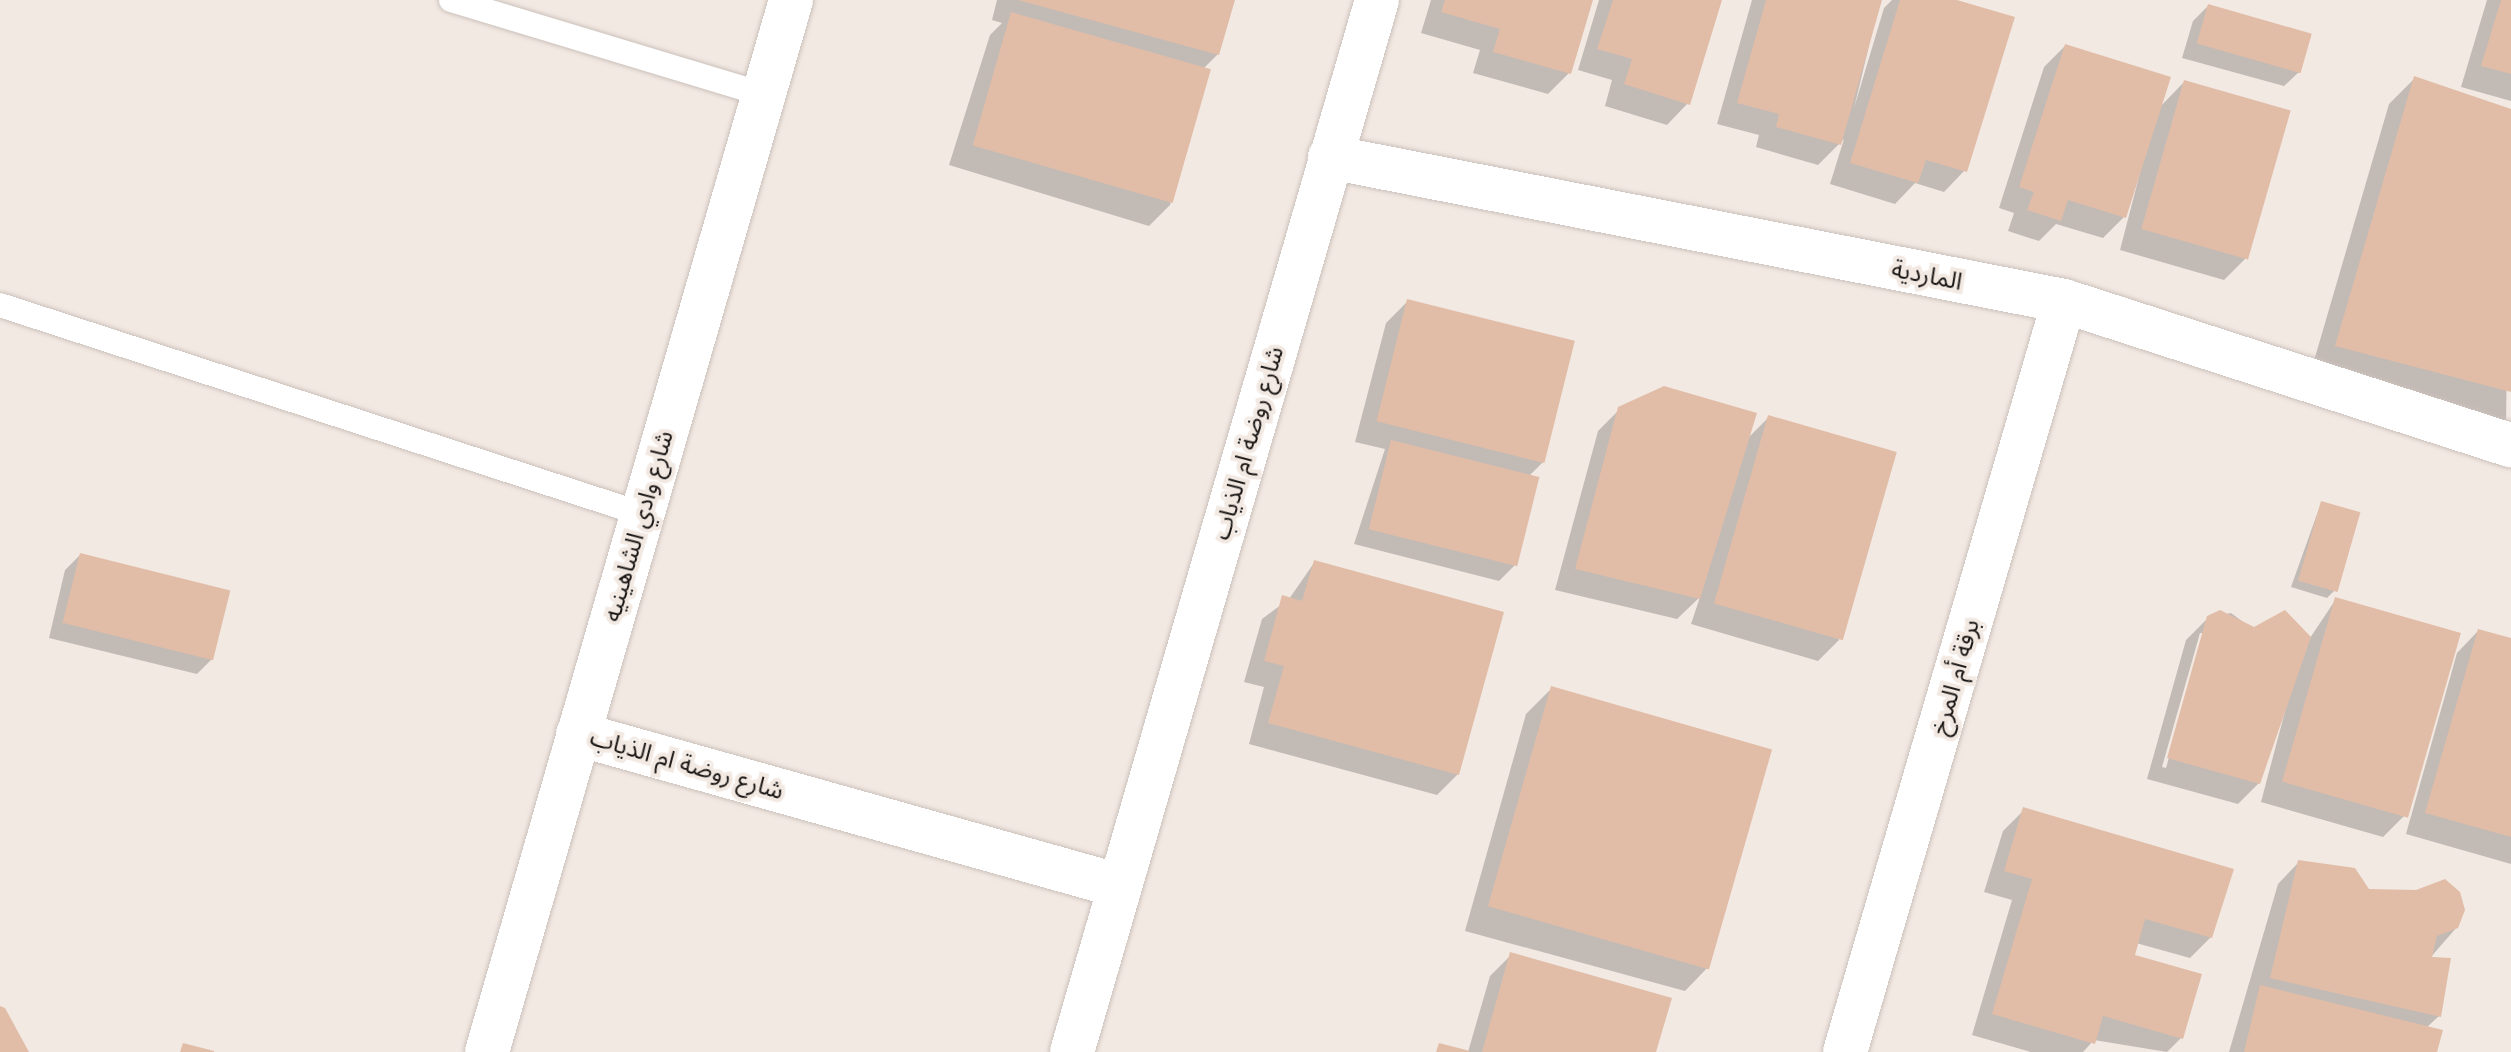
<!DOCTYPE html>
<html>
<head>
<meta charset="utf-8">
<style>
	body { margin:0 }
	#map { position:relative; width:2511px; height:1052px; overflow:hidden; background:#f3e9e3; font-family:Inter,"Noto Sans Arabic",sans-serif }
	div>[style] { position:absolute }
	[style*='--x'] { left:calc(var(--x)*1px); top:calc(var(--y)*1px); width:calc(var(--w)*1px); rotate:calc(var(--a)*1deg) }
	.shadow>* { inset:0; background:#0003 }
	.building>* { inset:0; background:#e1bda8; transform-origin:0 0 }
	.roads { filter:drop-shadow(0 0 2px #cbc1bb) drop-shadow(0 0 2px #cbc1bb) }
	.lane>* { height:24px; margin:-12px; padding:0 12px; transform-origin:12px; border-radius:12px; background:#fff }
	.street>* { height:44px; margin:-22px; padding:0 22px; transform-origin:22px; border-radius:22px; background:#fff }
	span { translate:-50% -50%; white-space:nowrap; text-align:center; line-height:1.15; -webkit-text-stroke:8px #f3e9e3; paint-order:stroke }
	.street-label { font-size:24px; color:#171412 }
</style>
</head>
<body>
<div id="map">
	<div class="shadow">
		<i style="clip-path:polygon(997px 0,1232px 0,1218px 54px,1204px 68px,1170px 205px,1149px 226px,949px 165px,990px 35px,1002px 23px,992px 20px)"></i>
		<i style="clip-path:polygon(1431px 0,1591px 0,1569px 73px,1548px 94px,1473px 73px,1480px 50px,1421px 33px)"></i>
		<i style="clip-path:polygon(1599px 0,1720px 0,1688px 103px,1667px 125px,1605px 106px,1612px 80px,1578px 70px)"></i>
		<i style="clip-path:polygon(1752px 0,1880px 0,1854px 108px,1884px 8px,1892px 0,1950px 0,1965px 170px,1944px 192px,1915px 183px,1895px 204px,1830px 184px,1844px 139px,1818px 165px,1756px 147px,1759px 135px,1717px 124px)"></i>
		<i style="clip-path:polygon(2487px 0,2511px 0,2511px 101px,2461px 87px)"></i>
		<i style="clip-path:polygon(2208px 6px,2300px 71px,2284px 86px,2182px 58px,2193px 21px)"></i>
		<i style="clip-path:polygon(2065px 46px,2159px 108px,2184px 82px,2245px 259px,2224px 280px,2120px 250px,2148px 142px,2124px 217px,2103px 238px,2056px 224px,2039px 241px,2008px 231px,2014px 213px,1999px 208px,2044px 67px)"></i>
		<i style="clip-path:polygon(2415px 78px,2511px 111px,2506px 423px,2311px 371px,2389px 104px)"></i>
		<i style="clip-path:polygon(1408px 301px,1543px 462px,1528px 477px,1514px 566px,1499px 581px,1354px 544px,1385px 449px,1355px 442px,1386px 323px)"></i>
		<i style="clip-path:polygon(1620px 409px,1748px 438px,1769px 417px,1839px 640px,1818px 661px,1691px 624px,1700px 597px,1677px 619px,1555px 590px,1598px 431px)"></i>
		<i style="clip-path:polygon(2321px 503px,2334px 591px,2327px 598px,2291px 587px)"></i>
		<i style="clip-path:polygon(80px 555px,212px 659px,197px 674px,49px 638px,65px 570px)"></i>
		<i style="clip-path:polygon(1314px 563px,1458px 774px,1437px 795px,1249px 744px,1264px 687px,1244px 682px,1262px 619px,1289px 599px)"></i>
		<i style="clip-path:polygon(evenodd,2336px 599px,2404px 816px,2383px 837px,2261px 802px,2288px 700px,2259px 783px,2238px 804px,2147px 779px,2186px 640px,2208px 618px,2231px 613px,2254px 630px,2310px 638px,2336px 599px,2200px 633px,2204px 633px,2166px 768px,2162px 767px,2200px 633px)"></i>
		<i style="clip-path:polygon(2478px 631px,2511px 640px,2511px 864px,2406px 834px,2457px 653px)"></i>
		<i style="clip-path:polygon(1551px 689px,1710px 965px,1685px 991px,1465px 931px,1526px 714px)"></i>
		<i style="clip-path:polygon(2024px 810px,2211px 937px,2190px 958px,2136px 943px,2132px 956px,2181px 1038px,2167px 1052px,2094px 1040px,2083px 1052px,2031px 1052px,1972px 1035px,2012px 900px,1984px 892px,2003px 831px)"></i>
		<i style="clip-path:polygon(2299px 862px,2457px 927px,2430px 958px,2439px 1016px,2426px 1028px,2435px 1052px,2229px 1052px,2278px 884px)"></i>
		<i style="clip-path:polygon(1511px 955px,1654px 1052px,1468px 1052px,1490px 976px)"></i>
	</div>
	<div class="building">
		<i style="clip-path:polygon(1018px 0,1235px 0,1219px 55px)"></i>
		<i style="clip-path:polygon(1445px 0,1593px 0,1571px 74px,1493px 52px,1500px 29px,1441px 12px)"></i>
		<i style="clip-path:polygon(1613px 0,1722px 0,1690px 105px,1624px 84px,1632px 59px,1597px 49px)"></i>
		<i style="clip-path:polygon(1766px 0,1882px 0,1841px 145px,1776px 127px,1779px 114px,1737px 103px)"></i>
		<i style="clip-path:polygon(1900px 0,1957px 0,2015px 17px,1967px 172px,1926px 160px,1918px 183px,1850px 163px)"></i>
		<i style="clip-path:polygon(2501px 0,2511px 0,2511px 74px,2481px 66px)"></i>
		<i style="left:2208px;top:4px;width:108px;height:41px;rotate:16deg"></i>
		<i style="left:1011px;top:12px;width:208px;height:139px;rotate:16deg"></i>
		<i style="clip-path:polygon(2065px 44px,2171px 77px,2126px 218px,2068px 200px,2061px 221px,2027px 210px,2034px 192px,2019px 187px)"></i>
		<i style="clip-path:polygon(2414px 76px,2511px 109px,2511px 392px,2335px 346px)"></i>
		<i style="left:2184px;top:80px;width:111px;height:155px;rotate:16deg"></i>
		<i style="left:1407px;top:299px;width:173px;height:126px;rotate:14deg"></i>
		<i style="clip-path:polygon(1664px 386px,1757px 413px,1700px 599px,1575px 569px,1618px 407px)"></i>
		<i style="left:1768px;top:415px;width:134px;height:196px;rotate:16deg"></i>
		<i style="left:1391px;top:440px;width:153px;height:92px;rotate:14deg"></i>
		<i style="left:2321px;top:501px;width:41px;height:83px;rotate:16deg"></i>
		<i style="left:80px;top:553px;width:155px;height:72px;rotate:14deg"></i>
		<i style="clip-path:polygon(1314px 560px,1504px 612px,1459px 775px,1268px 723px,1284px 666px,1264px 661px,1282px 595px,1302px 601px)"></i>
		<i style="left:2335px;top:597px;width:131px;height:192px;rotate:16deg"></i>
		<i style="clip-path:polygon(2220px 610px,2254px 627px,2285px 610px,2311px 637px,2260px 784px,2167px 758px,2207px 616px)"></i>
		<i style="clip-path:polygon(2478px 629px,2511px 638px,2511px 837px,2425px 813px)"></i>
		<i style="left:1551px;top:686px;width:230px;height:229px;rotate:16deg"></i>
		<i style="clip-path:polygon(2023px 807px,2234px 869px,2212px 938px,2145px 919px,2135px 955px,2202px 974px,2183px 1039px,2103px 1016px,2095px 1044px,1992px 1014px,2032px 879px,2004px 871px)"></i>
		<i style="clip-path:polygon(2298px 860px,2355px 868px,2369px 889px,2416px 890px,2445px 879px,2460px 892px,2465px 910px,2458px 928px,2437px 936px,2432px 957px,2451px 958px,2441px 1017px,2270px 978px)"></i>
		<i style="clip-path:polygon(1510px 952px,1672px 998px,1656px 1052px,1482px 1052px)"></i>
		<i style="clip-path:polygon(2260px 985px,2443px 1030px,2437px 1052px,2244px 1052px)"></i>
		<i style="clip-path:polygon(0 1006px,5px 1008px,29px 1052px,0 1052px)"></i>
		<i style="clip-path:polygon(183px 1043px,214px 1051px,214px 1052px,180px 1052px)"></i>
		<i style="clip-path:polygon(1439px 1043px,1470px 1051px,1469px 1052px,1436px 1052px)"></i>
	</div>
	<div class="roads">
		<div class="lane">
			<i style="--x:451;--y:0;--w:326;--a:16.8"></i>
			<i style="--x:0;--y:305;--w:675;--a:18.03"></i>
		</div>
		<div class="street">
			<i style="--x:1330;--y:157;--w:748;--a:11.1"></i>
			<i style="--x:2064;--y:301;--w:470;--a:17.9"></i>
			<i style="--x:578;--y:734;--w:563;--a:15.67"></i>
			<i style="--x:487;--y:1052;--w:1095;--a:-73.88"></i>
			<i style="--x:1072;--y:1052;--w:1095;--a:-73.83"></i>
			<i style="--x:1845;--y:1052;--w:782;--a:-73.74"></i>
		</div>
	</div>
	<div class="street-label">
		<span style="left:1927px;top:275px;rotate:11deg">الماردية</span>
		<span style="left:1248px;top:443px;rotate:-74deg">شارع روضة ام الذياب</span>
		<span style="left:638px;top:526px;rotate:-74deg">شارع وادي الشاهينيه</span>
		<span style="left:1955px;top:677px;rotate:-74deg">برقة أم المرخ</span>
		<span style="left:687px;top:764px;rotate:16deg">شارع روضة ام الذياب</span>
	</div>
</div>
</body>
</html>
